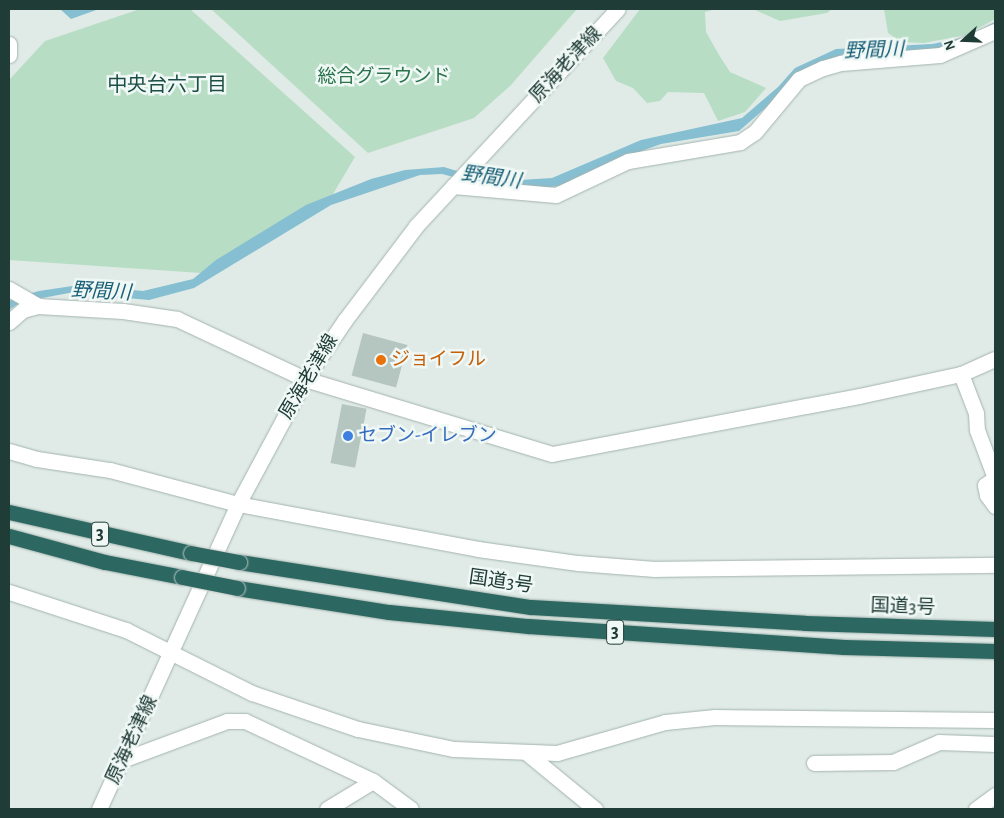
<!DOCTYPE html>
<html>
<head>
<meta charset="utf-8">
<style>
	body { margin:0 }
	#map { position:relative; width:1004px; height:818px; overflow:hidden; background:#e0ebe7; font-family:"Alegreya Sans","Noto Sans JP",sans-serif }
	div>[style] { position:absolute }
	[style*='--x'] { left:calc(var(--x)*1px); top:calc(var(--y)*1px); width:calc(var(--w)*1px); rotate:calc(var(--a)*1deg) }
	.green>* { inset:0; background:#b8ddc5 }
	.water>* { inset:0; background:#86bfd2 }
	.building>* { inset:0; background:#b5c6c0; transform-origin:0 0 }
	.roads { filter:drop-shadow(0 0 1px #a3b3af) drop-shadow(0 0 1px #a3b3af) }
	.street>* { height:15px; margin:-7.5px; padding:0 7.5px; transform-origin:7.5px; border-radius:7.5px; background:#fff }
	.secondary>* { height:15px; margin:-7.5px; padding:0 7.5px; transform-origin:7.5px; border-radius:7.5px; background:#fff }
	.highway>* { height:15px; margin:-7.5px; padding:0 7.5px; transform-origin:7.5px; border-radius:7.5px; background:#2c6861 }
	.bridges { filter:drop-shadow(0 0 1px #c1c8c7) drop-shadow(0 0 1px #c1c8c7) }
	.highway-bridge>* { height:15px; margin:-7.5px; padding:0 7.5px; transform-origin:7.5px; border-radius:7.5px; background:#2c6861 }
	.dots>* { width:14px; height:14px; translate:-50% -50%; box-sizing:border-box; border:2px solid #f0f8f5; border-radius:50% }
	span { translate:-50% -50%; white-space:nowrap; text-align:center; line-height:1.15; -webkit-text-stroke:5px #f0f8f5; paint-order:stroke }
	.shield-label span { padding:1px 4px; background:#f0f8f5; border:1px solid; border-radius:4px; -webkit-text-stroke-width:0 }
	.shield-label { font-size:18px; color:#203c37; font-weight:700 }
	.street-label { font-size:19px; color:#203c37 }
	.park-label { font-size:19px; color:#2a734d }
	.food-label { font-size:19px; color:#c56008 }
	.left { translate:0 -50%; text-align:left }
	.shop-label { font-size:19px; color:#366cbe }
	.water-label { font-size:20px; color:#1a6078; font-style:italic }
	.neighbourhood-label { font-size:20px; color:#1c4e46 }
	.frame { position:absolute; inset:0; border:10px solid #203c37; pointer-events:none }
	.north { position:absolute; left:939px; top:15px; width:50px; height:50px; -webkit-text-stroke:4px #f0f8f5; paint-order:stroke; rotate:250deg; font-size:14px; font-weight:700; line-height:20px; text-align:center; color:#203c37 }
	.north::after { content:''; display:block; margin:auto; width:18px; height:22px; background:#203c37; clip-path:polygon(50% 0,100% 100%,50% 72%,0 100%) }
</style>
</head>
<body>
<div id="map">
	<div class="green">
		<i style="clip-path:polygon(140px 9px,190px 9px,355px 157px,330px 199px,201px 273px,9px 260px,9px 80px,45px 41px)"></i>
		<i style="clip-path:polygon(211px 9px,577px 9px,511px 85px,474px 118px,368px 153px)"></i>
		<i style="clip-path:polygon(640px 9px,716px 9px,705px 12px,706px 32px,719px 55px,730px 72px,766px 88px,745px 112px,718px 121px,704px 93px,668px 92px,660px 101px,647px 103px,633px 88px,616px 81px,603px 58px)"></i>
		<i style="clip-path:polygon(753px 9px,832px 9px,827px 13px,780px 21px)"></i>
		<i style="clip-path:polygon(884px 9px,995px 9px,995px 19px,966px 35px,924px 43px,901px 42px,888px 33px)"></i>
	</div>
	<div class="water">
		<i style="clip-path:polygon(60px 9px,99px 9px,71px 19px)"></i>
		<i style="clip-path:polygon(995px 22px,995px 28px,945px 49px,841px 55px,815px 65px,739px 131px,661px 144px,611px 162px,565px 185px,544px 188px,488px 186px,442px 174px,420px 175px,331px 205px,194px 288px,149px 300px,69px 293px,21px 302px,9px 310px,9px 301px,14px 298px,39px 291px,79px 285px,143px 291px,193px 279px,216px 260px,306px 205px,371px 179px,405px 170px,444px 167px,470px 175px,506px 181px,552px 178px,641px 140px,742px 118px,778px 87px,795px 68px,836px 49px,932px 44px,967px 37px)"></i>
	</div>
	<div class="building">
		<i style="left:363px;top:333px;width:46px;height:44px;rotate:15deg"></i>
		<i style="left:342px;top:404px;width:25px;height:60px;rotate:11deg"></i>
	</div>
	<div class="roads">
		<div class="street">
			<i style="--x:453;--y:186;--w:103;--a:5"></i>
			<i style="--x:556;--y:195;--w:80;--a:-25.3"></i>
			<i style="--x:628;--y:161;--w:114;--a:-9.6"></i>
			<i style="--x:740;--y:142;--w:18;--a:-34"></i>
			<i style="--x:755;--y:132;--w:69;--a:-50.3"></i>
			<i style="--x:799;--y:79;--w:26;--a:-25"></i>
			<i style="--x:823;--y:68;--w:19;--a:-16"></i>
			<i style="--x:841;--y:63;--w:99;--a:-4.6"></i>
			<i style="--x:940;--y:55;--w:60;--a:-23.6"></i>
			<i style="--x:9;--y:289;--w:34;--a:30"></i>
			<i style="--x:9;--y:322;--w:18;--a:-41"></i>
			<i style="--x:23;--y:310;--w:16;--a:-15"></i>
			<i style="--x:38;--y:306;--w:85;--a:3.4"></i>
			<i style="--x:123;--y:311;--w:55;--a:8.4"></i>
			<i style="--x:177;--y:319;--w:141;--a:25.1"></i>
			<i style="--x:305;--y:379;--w:258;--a:16.9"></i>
			<i style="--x:552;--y:454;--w:312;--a:-10.7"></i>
			<i style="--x:859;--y:396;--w:104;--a:-12.2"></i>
			<i style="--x:961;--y:374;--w:37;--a:-24"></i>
			<i style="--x:961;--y:374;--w:42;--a:69"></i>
			<i style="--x:976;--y:413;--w:17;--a:87"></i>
			<i style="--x:977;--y:430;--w:51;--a:69.4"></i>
			<i style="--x:995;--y:478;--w:12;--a:145"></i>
			<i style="--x:985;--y:485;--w:10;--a:79"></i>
			<i style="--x:987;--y:495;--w:14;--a:54"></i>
			<i style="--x:9;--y:451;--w:29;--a:16"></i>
			<i style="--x:37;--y:459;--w:74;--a:8.6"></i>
			<i style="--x:110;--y:470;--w:132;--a:14.9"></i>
			<i style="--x:238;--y:504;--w:244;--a:10.6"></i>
			<i style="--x:478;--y:549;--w:101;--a:8"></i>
			<i style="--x:578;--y:563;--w:77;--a:4.5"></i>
			<i style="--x:655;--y:569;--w:340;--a:-0.7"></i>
			<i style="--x:9;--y:592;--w:123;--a:18"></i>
			<i style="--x:126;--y:630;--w:141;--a:26.6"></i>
			<i style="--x:252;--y:693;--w:112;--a:18.8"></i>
			<i style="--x:358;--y:729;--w:98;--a:11.8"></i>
			<i style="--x:454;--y:749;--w:103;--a:2.2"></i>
			<i style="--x:557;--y:753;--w:112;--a:-16"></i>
			<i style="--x:665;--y:722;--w:50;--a:-5.7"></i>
			<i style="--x:715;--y:717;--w:280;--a:0.6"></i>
			<i style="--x:528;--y:754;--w:87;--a:39.4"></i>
			<i style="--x:814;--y:763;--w:79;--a:-0.7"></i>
			<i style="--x:893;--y:762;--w:50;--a:-23.5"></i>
			<i style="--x:939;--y:742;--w:56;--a:2"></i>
			<i style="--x:327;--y:809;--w:54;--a:-31.3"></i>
			<i style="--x:373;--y:781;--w:47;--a:36.4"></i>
			<i style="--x:976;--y:809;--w:24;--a:-36"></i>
		</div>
		<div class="secondary">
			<i style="--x:9;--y:44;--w:11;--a:90"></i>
			<i style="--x:122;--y:760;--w:112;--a:-20.4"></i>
			<i style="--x:227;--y:721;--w:18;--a:0"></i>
			<i style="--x:245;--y:721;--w:141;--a:25.1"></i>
			<i style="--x:99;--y:809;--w:335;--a:-65.5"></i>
			<i style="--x:238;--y:504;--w:142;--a:-61.8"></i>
			<i style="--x:305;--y:379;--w:71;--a:-55.9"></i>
			<i style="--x:345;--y:320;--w:118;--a:-52.9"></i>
			<i style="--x:416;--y:226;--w:296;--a:-47.1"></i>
		</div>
		<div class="highway">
			<i style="--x:9;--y:512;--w:187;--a:12.7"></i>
			<i style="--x:9;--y:536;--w:99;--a:15.2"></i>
			<i style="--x:105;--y:562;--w:78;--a:11"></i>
			<i style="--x:239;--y:562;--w:295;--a:8.8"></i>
			<i style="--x:531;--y:607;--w:274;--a:3.3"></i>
			<i style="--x:805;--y:623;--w:190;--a:1.8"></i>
			<i style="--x:237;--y:588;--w:154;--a:9"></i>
			<i style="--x:389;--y:612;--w:140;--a:5.8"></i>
			<i style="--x:528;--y:626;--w:317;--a:3.8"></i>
			<i style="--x:844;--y:647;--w:151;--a:1.5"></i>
		</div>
	</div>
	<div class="bridges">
		<div class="highway-bridge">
			<i style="--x:191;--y:553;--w:49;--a:10.6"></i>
			<i style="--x:182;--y:577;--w:56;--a:11.3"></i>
		</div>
	</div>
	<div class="dots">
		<i style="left:381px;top:360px;background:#e8710a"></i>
		<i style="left:348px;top:436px;background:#3f7fe0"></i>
	</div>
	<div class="shield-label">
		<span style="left:100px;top:534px">3</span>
		<span style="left:615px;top:632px">3</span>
	</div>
	<div class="street-label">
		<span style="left:566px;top:65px;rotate:-47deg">原海老津線</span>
		<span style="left:309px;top:377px;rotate:-59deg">原海老津線</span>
		<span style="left:501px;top:582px;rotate:8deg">国道3号</span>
		<span style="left:903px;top:607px;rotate:2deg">国道3号</span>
		<span style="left:132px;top:740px;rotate:-65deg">原海老津線</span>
	</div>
	<div class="park-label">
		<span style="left:384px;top:77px">総合グラウンド</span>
	</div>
	<div class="food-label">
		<span class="left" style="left:391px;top:360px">ジョイフル</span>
	</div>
	<div class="shop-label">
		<span class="left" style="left:358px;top:436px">セブン-イレブン</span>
	</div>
	<div class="water-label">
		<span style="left:874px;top:51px;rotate:-2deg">野間川</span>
		<span style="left:491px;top:178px;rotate:8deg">野間川</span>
		<span style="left:101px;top:292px;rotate:3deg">野間川</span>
	</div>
	<div class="neighbourhood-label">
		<span style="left:167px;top:85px">中央台六丁目</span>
	</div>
	<div class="frame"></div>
	<div class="north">N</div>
</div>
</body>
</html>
